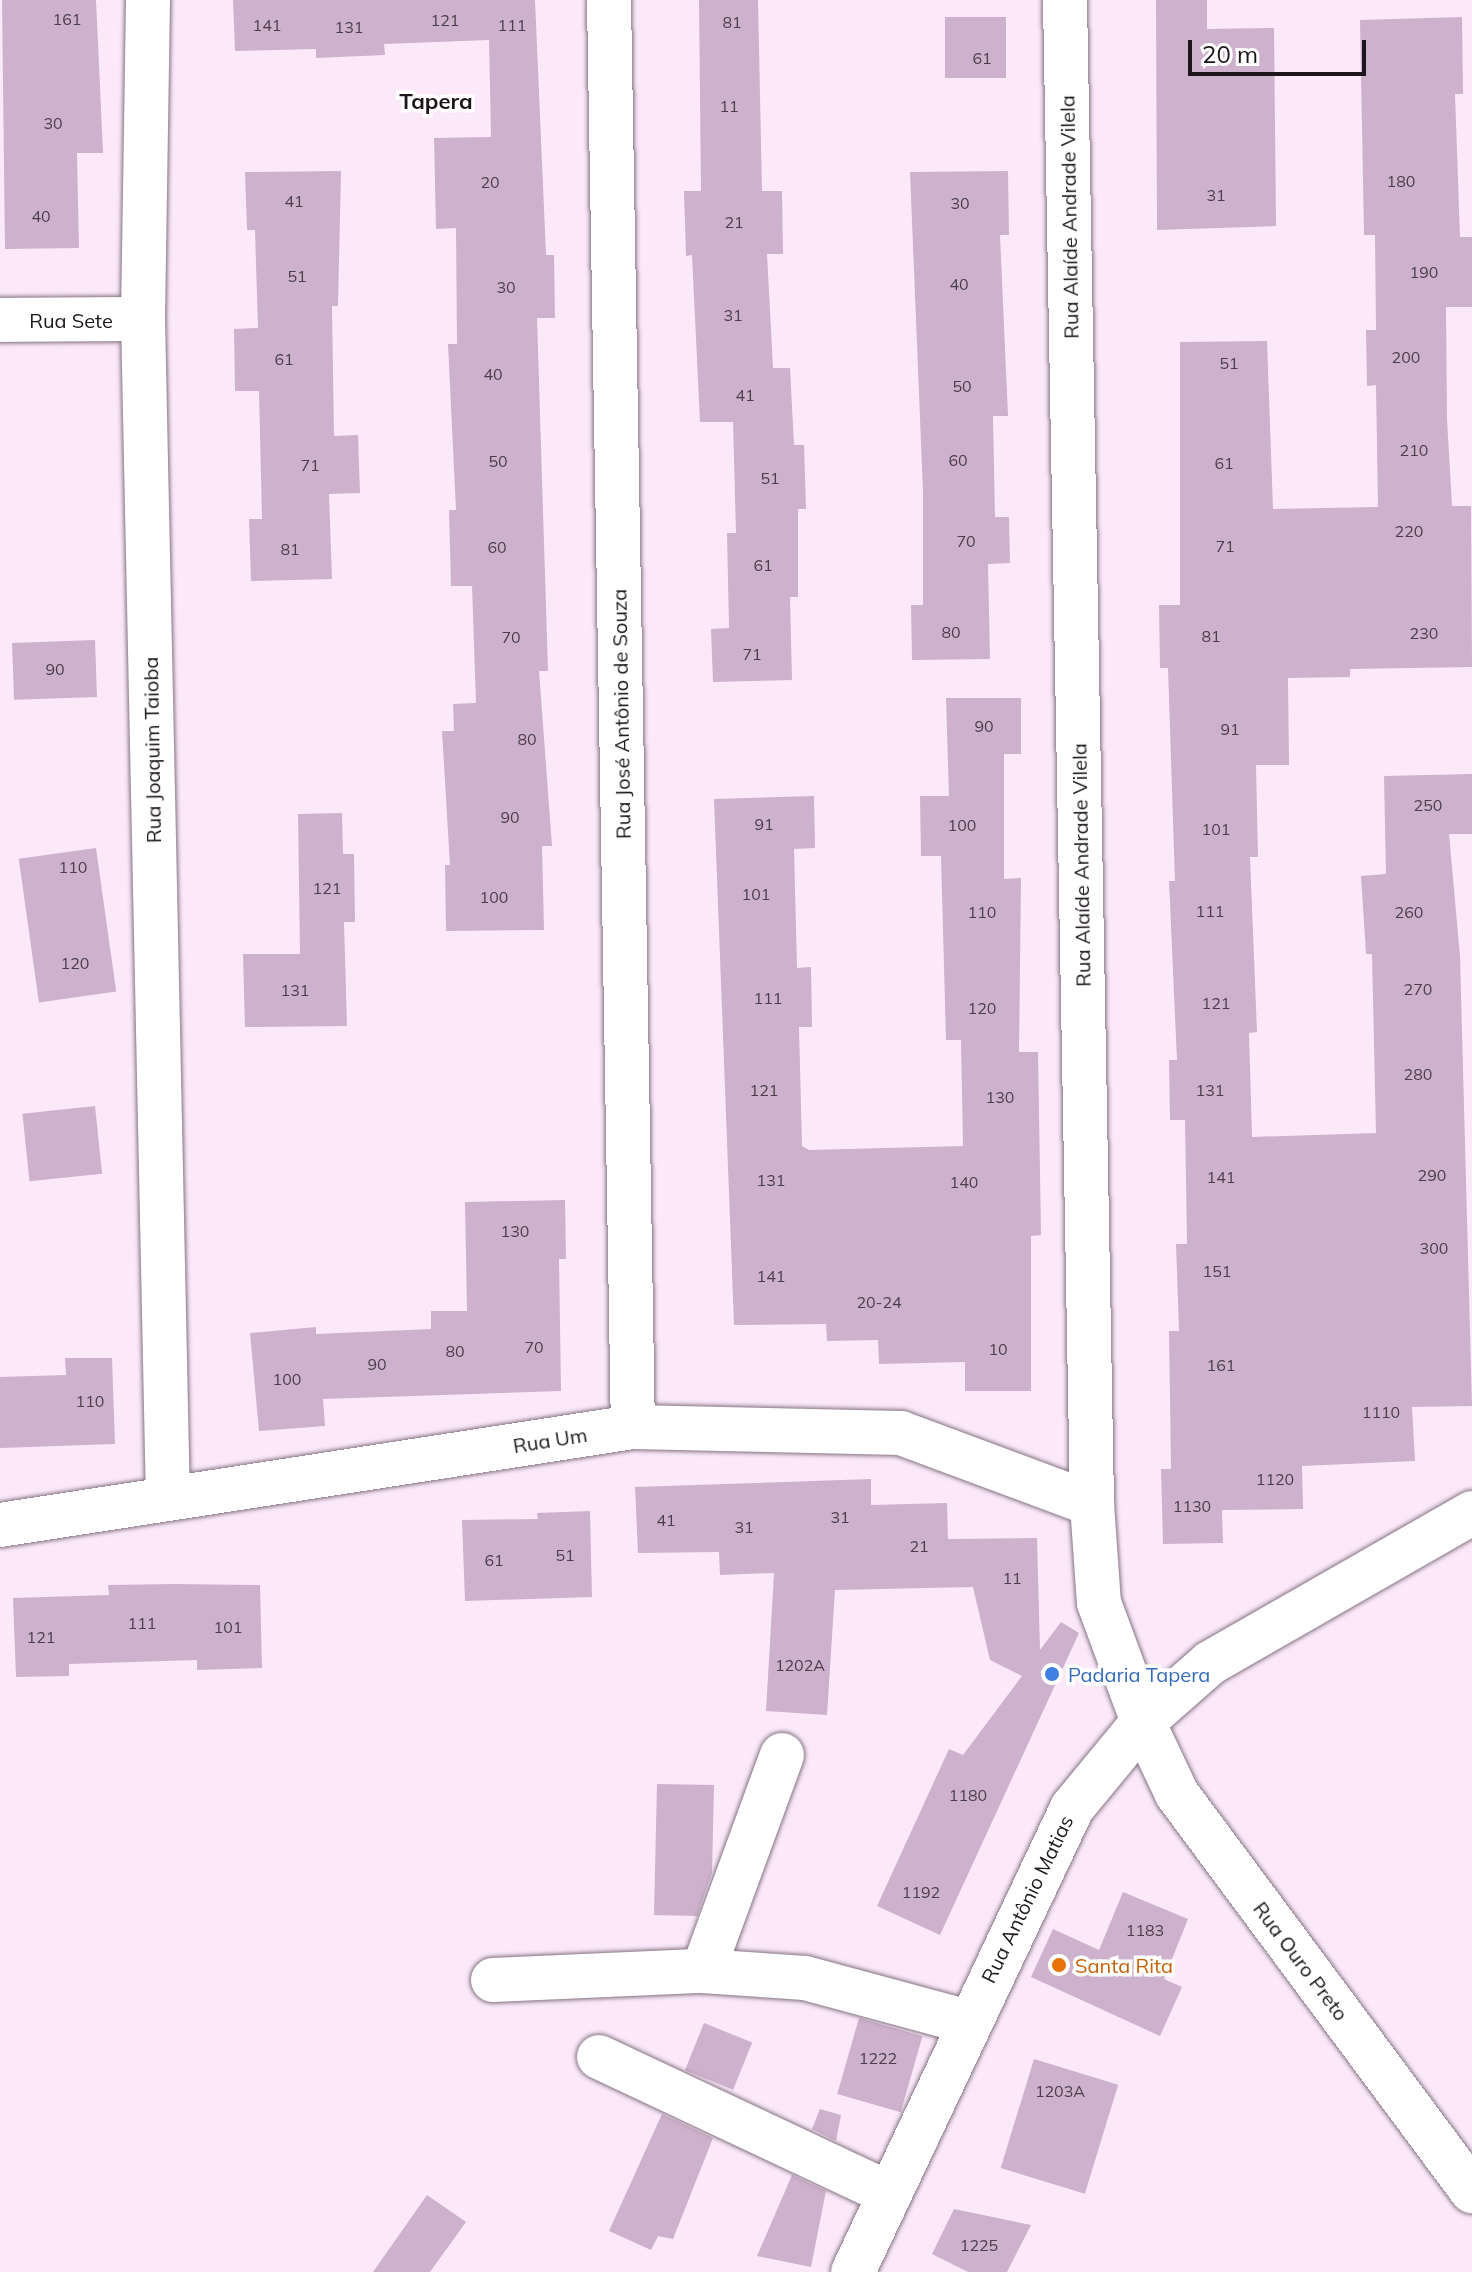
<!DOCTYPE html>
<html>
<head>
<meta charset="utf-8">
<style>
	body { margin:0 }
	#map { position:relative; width:1472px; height:2272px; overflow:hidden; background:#fbe9fa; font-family:Mulish,sans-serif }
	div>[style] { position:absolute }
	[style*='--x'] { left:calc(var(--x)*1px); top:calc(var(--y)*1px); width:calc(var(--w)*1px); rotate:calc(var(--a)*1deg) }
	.building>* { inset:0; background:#ceb1cc; transform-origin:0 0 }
	.roads { filter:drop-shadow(0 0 2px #857483) drop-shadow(0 0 2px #857483) }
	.minor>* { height:44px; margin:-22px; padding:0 22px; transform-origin:22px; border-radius:22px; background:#fff }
	.dots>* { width:22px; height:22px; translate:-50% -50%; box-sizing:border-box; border:4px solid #fff; border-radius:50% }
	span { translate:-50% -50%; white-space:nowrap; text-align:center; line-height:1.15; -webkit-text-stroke:7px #fff; paint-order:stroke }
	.number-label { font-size:16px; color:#493e49 }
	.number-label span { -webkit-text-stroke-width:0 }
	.street-label { font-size:20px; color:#1d171d }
	.shop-label { font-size:20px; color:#366cbe }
	.left { translate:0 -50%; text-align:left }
	.food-label { font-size:20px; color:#c56008 }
	.neighbourhood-label { font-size:22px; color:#1d171d; font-weight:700 }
	.scale { position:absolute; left:1188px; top:40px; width:178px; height:36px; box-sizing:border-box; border:4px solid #1d171d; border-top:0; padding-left:10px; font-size:24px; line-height:28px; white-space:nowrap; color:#1d171d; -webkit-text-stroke:6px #fff; paint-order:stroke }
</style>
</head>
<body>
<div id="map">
	<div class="building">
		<i style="clip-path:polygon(2px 0,96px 0,103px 153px,77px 153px,79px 248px,5px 249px)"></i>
		<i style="clip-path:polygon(233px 0,535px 0,546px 255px,554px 255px,555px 318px,537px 318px,548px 671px,539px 671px,552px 846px,542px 846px,544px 930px,446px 931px,445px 865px,450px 865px,442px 731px,454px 731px,453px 704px,476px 703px,472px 586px,451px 586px,449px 510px,456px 510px,448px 344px,457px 344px,456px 228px,436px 229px,434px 138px,491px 137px,489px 40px,384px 44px,385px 55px,316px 58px,316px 49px,235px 51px)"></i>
		<i style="clip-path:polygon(699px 0,758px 0,762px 191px,782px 191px,783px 254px,767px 254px,773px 368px,790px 368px,794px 445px,804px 445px,806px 509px,798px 509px,798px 597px,790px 597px,792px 680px,713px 682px,711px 629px,729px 628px,727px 533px,736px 533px,733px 422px,700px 422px,692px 255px,686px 256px,684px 191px,701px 191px)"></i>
		<i style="clip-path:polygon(1156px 0,1207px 0,1207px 29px,1274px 28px,1276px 226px,1157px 230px)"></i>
		<i style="left:945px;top:17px;width:61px;height:61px"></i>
		<i style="clip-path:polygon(1462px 17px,1463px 94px,1455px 94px,1460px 237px,1472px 237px,1472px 307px,1446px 307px,1447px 419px,1452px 506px,1471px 506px,1472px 667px,1350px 669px,1350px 677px,1288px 678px,1289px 765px,1256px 765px,1258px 857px,1250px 857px,1257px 1032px,1249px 1033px,1252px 1137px,1376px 1133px,1372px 954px,1366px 954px,1361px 876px,1386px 874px,1384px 776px,1472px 774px,1472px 834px,1449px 834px,1460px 956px,1472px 1406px,1412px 1407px,1415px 1461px,1302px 1466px,1303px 1509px,1222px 1510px,1223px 1543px,1163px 1544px,1161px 1469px,1171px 1469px,1169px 1331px,1179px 1331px,1176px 1244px,1187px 1244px,1185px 1120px,1170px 1120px,1169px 1060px,1177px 1060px,1169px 881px,1175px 881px,1168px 668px,1160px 668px,1159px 605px,1180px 605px,1180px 342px,1267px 341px,1273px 509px,1378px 507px,1376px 385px,1367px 386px,1366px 330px,1376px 330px,1375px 235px,1364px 235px,1360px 20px)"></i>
		<i style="clip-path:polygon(341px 171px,338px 306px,332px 306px,334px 436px,358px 435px,360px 493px,329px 494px,332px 579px,251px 581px,249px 519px,262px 519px,259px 391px,235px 391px,234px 329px,258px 328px,255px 230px,247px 230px,245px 172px)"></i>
		<i style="clip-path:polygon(1008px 171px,1009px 235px,1000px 235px,1008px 416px,993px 416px,995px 517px,1009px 517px,1010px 563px,988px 564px,990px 659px,912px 660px,911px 605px,923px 605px,923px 492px,910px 172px)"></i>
		<i style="left:95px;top:640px;width:57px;height:83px;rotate:88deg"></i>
		<i style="clip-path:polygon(946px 698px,1021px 698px,1021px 754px,1004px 754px,1004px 879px,1021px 878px,1019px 1052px,1038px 1052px,1041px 1235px,1031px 1236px,1031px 1391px,965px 1391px,965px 1362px,879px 1364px,878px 1340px,827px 1341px,826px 1324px,734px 1325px,714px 799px,814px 796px,815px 848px,794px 849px,797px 968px,811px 967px,812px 1027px,799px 1027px,802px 1146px,809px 1150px,963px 1146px,961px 1040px,946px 1040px,941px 856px,921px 856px,920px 796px,949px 796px)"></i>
		<i style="clip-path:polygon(342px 813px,343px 854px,354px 854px,355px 922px,344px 922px,347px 1026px,245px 1027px,243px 954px,300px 954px,298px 814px)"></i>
		<i style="left:96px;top:848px;width:145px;height:78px;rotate:82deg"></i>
		<i style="left:95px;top:1106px;width:68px;height:73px;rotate:84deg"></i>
		<i style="clip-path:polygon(565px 1200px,566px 1259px,559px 1259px,561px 1391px,323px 1399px,325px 1426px,259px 1431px,250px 1333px,316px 1327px,316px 1334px,431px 1329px,431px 1311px,467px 1311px,465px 1202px)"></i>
		<i style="clip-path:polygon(65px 1358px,112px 1358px,115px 1444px,0 1448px,0 1377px,66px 1375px)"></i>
		<i style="clip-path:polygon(871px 1479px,871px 1505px,947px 1503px,948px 1539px,1037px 1538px,1040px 1650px,1061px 1622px,1079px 1633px,940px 1935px,877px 1906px,949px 1749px,963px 1755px,1022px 1676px,990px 1660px,973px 1587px,835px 1590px,827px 1715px,766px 1711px,774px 1573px,720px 1575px,719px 1552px,638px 1553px,635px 1487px)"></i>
		<i style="clip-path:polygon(590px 1511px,592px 1597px,465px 1601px,462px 1520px,538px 1519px,537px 1513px)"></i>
		<i style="clip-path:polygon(174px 1584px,260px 1585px,262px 1668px,197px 1670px,197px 1660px,69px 1664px,69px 1676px,16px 1677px,13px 1598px,109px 1595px,108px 1585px)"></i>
		<i style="clip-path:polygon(657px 1784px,714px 1785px,712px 1873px,697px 1916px,654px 1915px)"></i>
		<i style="clip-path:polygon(1123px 1892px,1188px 1919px,1164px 1979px,1182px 1987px,1160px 2036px,1031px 1977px,1053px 1929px,1099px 1950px)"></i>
		<i style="left:859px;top:2018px;width:66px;height:79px;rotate:16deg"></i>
		<i style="left:704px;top:2023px;width:52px;height:51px;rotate:22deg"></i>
		<i style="left:1034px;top:2059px;width:88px;height:114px;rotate:17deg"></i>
		<i style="clip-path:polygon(820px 2109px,841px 2115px,836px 2141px,812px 2129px)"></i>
		<i style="clip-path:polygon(662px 2114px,713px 2138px,673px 2239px,658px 2236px,651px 2250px,609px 2231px)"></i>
		<i style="clip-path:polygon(792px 2175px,826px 2191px,811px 2267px,757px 2256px)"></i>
		<i style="clip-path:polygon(427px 2195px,466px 2222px,430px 2272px,373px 2272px)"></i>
		<i style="clip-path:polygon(954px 2209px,1031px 2225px,1007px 2272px,968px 2272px,932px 2254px)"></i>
	</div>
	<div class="roads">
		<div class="minor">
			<i style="--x:148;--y:0;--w:319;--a:90.9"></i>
			<i style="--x:143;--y:319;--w:1180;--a:88.79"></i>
			<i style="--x:609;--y:0;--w:1427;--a:89.04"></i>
			<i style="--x:1065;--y:0;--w:1504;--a:88.97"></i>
			<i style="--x:1092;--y:1504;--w:99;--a:86"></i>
			<i style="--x:1099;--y:1603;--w:127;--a:69.7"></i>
			<i style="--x:1143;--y:1722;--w:80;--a:64.7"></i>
			<i style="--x:1177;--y:1794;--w:495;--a:53.4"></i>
			<i style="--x:0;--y:320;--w:143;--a:-0.4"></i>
			<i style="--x:0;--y:1525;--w:641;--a:-8.8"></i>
			<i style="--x:633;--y:1427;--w:268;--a:1.3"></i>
			<i style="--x:901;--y:1433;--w:204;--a:20.4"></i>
			<i style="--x:703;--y:1971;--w:230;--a:-69.9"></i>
			<i style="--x:493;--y:1980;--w:210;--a:-2.5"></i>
			<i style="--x:703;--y:1971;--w:102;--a:3.9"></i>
			<i style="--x:805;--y:1978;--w:169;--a:15.1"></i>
			<i style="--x:599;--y:2057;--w:319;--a:25.2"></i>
			<i style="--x:853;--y:2272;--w:513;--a:-64.73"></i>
			<i style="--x:1072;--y:1808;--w:112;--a:-50.5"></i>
			<i style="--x:1143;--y:1722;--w:89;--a:-41.4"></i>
			<i style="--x:1210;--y:1663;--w:302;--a:-29.8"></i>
		</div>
	</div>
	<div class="dots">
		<i style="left:1052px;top:1674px;background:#3f7fe0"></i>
		<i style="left:1059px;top:1965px;background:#e8710a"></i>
	</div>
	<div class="number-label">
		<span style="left:67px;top:19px">161</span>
		<span style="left:445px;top:20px">121</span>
		<span style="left:732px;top:22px">81</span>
		<span style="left:267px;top:25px">141</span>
		<span style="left:512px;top:25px">111</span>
		<span style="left:349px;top:27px">131</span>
		<span style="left:982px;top:58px">61</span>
		<span style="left:729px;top:106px">11</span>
		<span style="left:53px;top:123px">30</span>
		<span style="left:1401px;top:181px">180</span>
		<span style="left:490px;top:182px">20</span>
		<span style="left:1216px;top:195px">31</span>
		<span style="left:294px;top:201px">41</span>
		<span style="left:960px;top:203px">30</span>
		<span style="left:41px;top:216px">40</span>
		<span style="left:734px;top:222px">21</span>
		<span style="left:1424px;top:272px">190</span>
		<span style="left:297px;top:276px">51</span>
		<span style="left:959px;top:284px">40</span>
		<span style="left:506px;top:287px">30</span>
		<span style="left:733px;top:315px">31</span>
		<span style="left:1406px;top:357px">200</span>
		<span style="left:284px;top:359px">61</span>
		<span style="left:1229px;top:363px">51</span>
		<span style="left:493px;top:374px">40</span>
		<span style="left:962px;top:386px">50</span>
		<span style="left:745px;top:395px">41</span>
		<span style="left:1414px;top:450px">210</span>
		<span style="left:958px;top:460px">60</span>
		<span style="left:498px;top:461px">50</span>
		<span style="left:1224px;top:463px">61</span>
		<span style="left:310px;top:465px">71</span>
		<span style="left:770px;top:478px">51</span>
		<span style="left:1409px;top:531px">220</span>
		<span style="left:966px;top:541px">70</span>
		<span style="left:1225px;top:546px">71</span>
		<span style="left:497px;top:547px">60</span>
		<span style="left:290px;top:549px">81</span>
		<span style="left:763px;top:565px">61</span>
		<span style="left:951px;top:632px">80</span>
		<span style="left:1424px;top:633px">230</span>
		<span style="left:1211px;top:636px">81</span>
		<span style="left:511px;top:637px">70</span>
		<span style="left:752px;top:654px">71</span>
		<span style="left:55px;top:669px">90</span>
		<span style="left:984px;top:726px">90</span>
		<span style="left:1230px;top:729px">91</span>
		<span style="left:527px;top:739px">80</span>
		<span style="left:1428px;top:805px">250</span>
		<span style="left:510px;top:817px">90</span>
		<span style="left:764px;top:824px">91</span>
		<span style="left:962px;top:825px">100</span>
		<span style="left:1216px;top:829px">101</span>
		<span style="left:73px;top:867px">110</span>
		<span style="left:327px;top:888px">121</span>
		<span style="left:756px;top:894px">101</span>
		<span style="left:494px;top:897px">100</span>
		<span style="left:1210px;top:911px">111</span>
		<span style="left:982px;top:912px">110</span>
		<span style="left:1409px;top:912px">260</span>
		<span style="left:75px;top:963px">120</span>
		<span style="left:1418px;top:989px">270</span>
		<span style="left:295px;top:990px">131</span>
		<span style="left:768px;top:998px">111</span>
		<span style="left:1216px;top:1003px">121</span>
		<span style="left:982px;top:1008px">120</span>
		<span style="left:1418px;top:1074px">280</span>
		<span style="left:764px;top:1090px">121</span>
		<span style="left:1210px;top:1090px">131</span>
		<span style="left:1000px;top:1097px">130</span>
		<span style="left:1432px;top:1175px">290</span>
		<span style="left:1221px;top:1177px">141</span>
		<span style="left:771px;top:1180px">131</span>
		<span style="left:964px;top:1182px">140</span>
		<span style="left:515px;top:1231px">130</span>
		<span style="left:1434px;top:1248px">300</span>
		<span style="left:1217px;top:1271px">151</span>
		<span style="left:771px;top:1276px">141</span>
		<span style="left:879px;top:1302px">20-24</span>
		<span style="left:534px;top:1347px">70</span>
		<span style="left:998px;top:1349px">10</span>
		<span style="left:455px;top:1351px">80</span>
		<span style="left:377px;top:1364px">90</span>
		<span style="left:1221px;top:1365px">161</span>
		<span style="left:287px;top:1379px">100</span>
		<span style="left:90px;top:1401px">110</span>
		<span style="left:1381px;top:1412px">1110</span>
		<span style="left:1275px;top:1479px">1120</span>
		<span style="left:1192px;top:1506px">1130</span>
		<span style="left:840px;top:1517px">31</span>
		<span style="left:666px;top:1520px">41</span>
		<span style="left:744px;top:1527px">31</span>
		<span style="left:919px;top:1546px">21</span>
		<span style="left:565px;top:1555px">51</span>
		<span style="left:494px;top:1560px">61</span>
		<span style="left:1012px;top:1578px">11</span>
		<span style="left:142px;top:1623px">111</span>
		<span style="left:228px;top:1627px">101</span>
		<span style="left:41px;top:1637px">121</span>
		<span style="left:800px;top:1665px">1202A</span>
		<span style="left:968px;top:1795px">1180</span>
		<span style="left:921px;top:1892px">1192</span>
		<span style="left:1145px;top:1930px">1183</span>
		<span style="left:878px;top:2058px">1222</span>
		<span style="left:1060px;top:2091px">1203A</span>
		<span style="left:979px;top:2245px">1225</span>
	</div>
	<div class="street-label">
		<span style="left:1069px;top:217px;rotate:-91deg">Rua Alaíde Andrade Vilela</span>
		<span style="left:71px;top:320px">Rua Sete</span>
		<span style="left:621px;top:714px;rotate:-91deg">Rua José Antônio de Souza</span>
		<span style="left:152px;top:750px;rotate:-91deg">Rua Joaquim Taioba</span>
		<span style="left:1081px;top:865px;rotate:-91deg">Rua Alaíde Andrade Vilela</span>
		<span style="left:550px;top:1440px;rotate:-9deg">Rua Um</span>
		<span style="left:1027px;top:1899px;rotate:-64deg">Rua Antônio Matias</span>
		<span style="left:1301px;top:1961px;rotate:53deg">Rua Ouro Preto</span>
	</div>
	<div class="shop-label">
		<span class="left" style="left:1068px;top:1674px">Padaria Tapera</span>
	</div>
	<div class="food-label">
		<span class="left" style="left:1075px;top:1965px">Santa Rita</span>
	</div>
	<div class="neighbourhood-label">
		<span style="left:436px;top:102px">Tapera</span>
	</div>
	<div class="scale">20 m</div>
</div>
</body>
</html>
